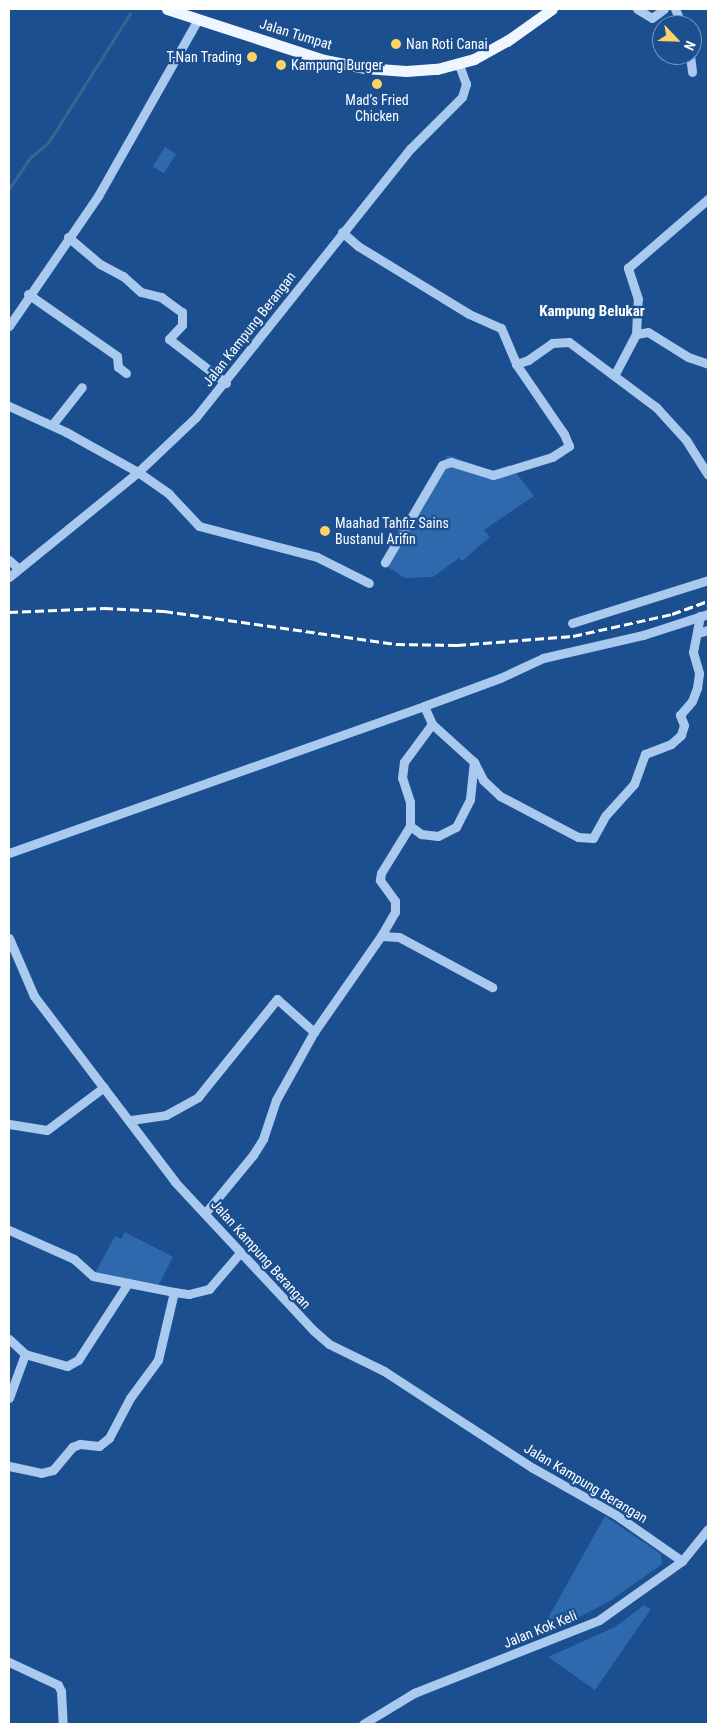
<!DOCTYPE html>
<html>
<head>
<meta charset="utf-8">
<style>
	body { margin:0 }
	#map { position:relative; width:717px; height:1733px; overflow:hidden; background:#1b4f8f; font-family:"Roboto Condensed",sans-serif }
	div>[style] { position:absolute }
	[style*='--x'] { left:calc(var(--x)*1px); top:calc(var(--y)*1px); width:calc(var(--w)*1px); rotate:calc(var(--a)*1deg) }
	.green>* { inset:0; background:#2e69ad; transform-origin:0 0 }
	.stream>* { height:2.5px; margin:-1.25px; padding:0 1.25px; transform-origin:1.25px; border-radius:1.25px; background:#3c6290 }
	.minor>* { height:9px; margin:-4.5px; padding:0 4.5px; transform-origin:4.5px; border-radius:4.5px; background:#a9c9ee }
	.major>* { height:11px; margin:-5.5px; padding:0 5.5px; transform-origin:5.5px; border-radius:5.5px; background:#f0f6ff }
	.rail>* { height:2.5px; margin-top:-1.25px; transform-origin:0; background:repeating-linear-gradient(90deg,#fff 0 9px,transparent 0 13px) }
	.dots>* { width:14px; height:14px; translate:-50% -50%; box-sizing:border-box; border:2px solid #1b4f8f; border-radius:50% }
	span { translate:-50% -50%; white-space:nowrap; text-align:center; line-height:1.15; -webkit-text-stroke:4.5px #1b4f8f; paint-order:stroke }
	.street-label { font-size:14px; color:#fff }
	.poi-label { font-size:14px; color:#fff }
	.left { translate:0 -50%; text-align:left }
	.right { translate:-100% -50%; text-align:right }
	.neighbourhood-label { font-size:15px; color:#fff; font-weight:700 }
	.frame { position:absolute; inset:0; border:10px solid #fff; pointer-events:none }
	.north { position:absolute; left:652px; top:15px; width:50px; height:50px; box-sizing:border-box; background:#1b4f8f; border:1px solid #7695bc; border-radius:50%; rotate:114deg; font-size:14px; font-weight:700; line-height:20px; text-align:center; color:#fff }
	.north::after { content:''; display:block; margin:auto; width:18px; height:22px; background:#ffd166; clip-path:polygon(50% 0,100% 100%,50% 72%,0 100%) }
</style>
</head>
<body>
<div id="map">
	<div class="green">
		<i style="left:165px;top:147px;width:13px;height:23px;rotate:32deg"></i>
		<i style="clip-path:polygon(448px 455px,492px 471px,510px 465px,534px 496px,484px 530px,490px 537px,462px 561px,459px 558px,433px 577px,405px 578px,381px 563px)"></i>
		<i style="clip-path:polygon(125px 1232px,173px 1257px,158px 1286px,95px 1273px,115px 1236px,121px 1239px)"></i>
		<i style="clip-path:polygon(605px 1516px,661px 1554px,662px 1564px,610px 1601px,562px 1626px,548px 1618px)"></i>
		<i style="clip-path:polygon(644px 1605px,651px 1609px,595px 1690px,548px 1657px,615px 1627px)"></i>
	</div>
	<div class="stream">
		<i style="--x:9;--y:189;--w:37;--a:-56"></i>
		<i style="--x:30;--y:158;--w:23;--a:-40"></i>
		<i style="--x:48;--y:143;--w:153;--a:-57.6"></i>
	</div>
	<div class="minor">
		<i style="--x:637;--y:9;--w:17;--a:31"></i>
		<i style="--x:652;--y:18;--w:15;--a:-37"></i>
		<i style="--x:675;--y:9;--w:17;--a:66"></i>
		<i style="--x:690;--y:55;--w:17;--a:83"></i>
		<i style="--x:342;--y:232;--w:21;--a:41"></i>
		<i style="--x:358;--y:246;--w:130;--a:31.5"></i>
		<i style="--x:469;--y:314;--w:35;--a:24"></i>
		<i style="--x:501;--y:328;--w:39;--a:67"></i>
		<i style="--x:516;--y:364;--w:85;--a:55.6"></i>
		<i style="--x:564;--y:434;--w:13;--a:67"></i>
		<i style="--x:569;--y:446;--w:20;--a:147"></i>
		<i style="--x:552;--y:457;--w:62;--a:163"></i>
		<i style="--x:493;--y:475;--w:44;--a:-162.8"></i>
		<i style="--x:451;--y:462;--w:9;--a:162"></i>
		<i style="--x:442;--y:465;--w:113;--a:120.4"></i>
		<i style="--x:68;--y:237;--w:42;--a:40.2"></i>
		<i style="--x:100;--y:264;--w:26;--a:28"></i>
		<i style="--x:123;--y:276;--w:24;--a:42"></i>
		<i style="--x:141;--y:292;--w:21;--a:14"></i>
		<i style="--x:161;--y:297;--w:26;--a:36"></i>
		<i style="--x:182;--y:312;--w:13;--a:90"></i>
		<i style="--x:182;--y:325;--w:19;--a:133"></i>
		<i style="--x:169;--y:339;--w:72;--a:37.7"></i>
		<i style="--x:28;--y:294;--w:108;--a:34.9"></i>
		<i style="--x:117;--y:356;--w:11;--a:85"></i>
		<i style="--x:118;--y:367;--w:10;--a:37"></i>
		<i style="--x:9;--y:326;--w:158;--a:-55.6"></i>
		<i style="--x:98;--y:196;--w:203;--a:-60.5"></i>
		<i style="--x:636;--y:334;--w:12;--a:-9"></i>
		<i style="--x:648;--y:332;--w:47;--a:32"></i>
		<i style="--x:688;--y:357;--w:21;--a:19"></i>
		<i style="--x:516;--y:364;--w:13;--a:-18"></i>
		<i style="--x:528;--y:360;--w:29;--a:-35"></i>
		<i style="--x:552;--y:343;--w:17;--a:-3"></i>
		<i style="--x:569;--y:342;--w:109;--a:36.8"></i>
		<i style="--x:656;--y:407;--w:45;--a:47.7"></i>
		<i style="--x:686;--y:440;--w:41;--a:57.8"></i>
		<i style="--x:615;--y:374;--w:45;--a:-62.3"></i>
		<i style="--x:636;--y:334;--w:35;--a:-87"></i>
		<i style="--x:638;--y:299;--w:33;--a:-108"></i>
		<i style="--x:628;--y:268;--w:106;--a:-40.8"></i>
		<i style="--x:9;--y:406;--w:63;--a:24.5"></i>
		<i style="--x:66;--y:432;--w:82;--a:29.1"></i>
		<i style="--x:138;--y:472;--w:38;--a:35"></i>
		<i style="--x:169;--y:494;--w:44;--a:46.8"></i>
		<i style="--x:199;--y:526;--w:122;--a:14.7"></i>
		<i style="--x:317;--y:557;--w:58;--a:26.6"></i>
		<i style="--x:52;--y:425;--w:48;--a:-51.7"></i>
		<i style="--x:9;--y:560;--w:12;--a:42"></i>
		<i style="--x:9;--y:577;--w:166;--a:-39.1"></i>
		<i style="--x:138;--y:472;--w:80;--a:-43.5"></i>
		<i style="--x:196;--y:417;--w:344;--a:-51.4"></i>
		<i style="--x:411;--y:148;--w:72;--a:-45"></i>
		<i style="--x:462;--y:97;--w:14;--a:-73"></i>
		<i style="--x:466;--y:84;--w:20;--a:-110"></i>
		<i style="--x:572;--y:623;--w:143;--a:-17.5"></i>
		<i style="--x:698;--y:633;--w:10;--a:-17"></i>
		<i style="--x:424;--y:706;--w:20;--a:66"></i>
		<i style="--x:432;--y:724;--w:57;--a:42.1"></i>
		<i style="--x:474;--y:762;--w:20;--a:63"></i>
		<i style="--x:483;--y:780;--w:23;--a:43"></i>
		<i style="--x:500;--y:796;--w:88;--a:27.7"></i>
		<i style="--x:578;--y:837;--w:15;--a:4"></i>
		<i style="--x:593;--y:838;--w:26;--a:-61"></i>
		<i style="--x:606;--y:815;--w:42;--a:-47.9"></i>
		<i style="--x:634;--y:784;--w:32;--a:-70"></i>
		<i style="--x:645;--y:754;--w:28;--a:-21"></i>
		<i style="--x:671;--y:744;--w:13;--a:-42"></i>
		<i style="--x:681;--y:735;--w:10;--a:-73"></i>
		<i style="--x:684;--y:725;--w:11;--a:-112"></i>
		<i style="--x:680;--y:715;--w:18;--a:-49"></i>
		<i style="--x:692;--y:701;--w:14;--a:-69"></i>
		<i style="--x:697;--y:688;--w:15;--a:-82"></i>
		<i style="--x:699;--y:673;--w:22;--a:-106"></i>
		<i style="--x:693;--y:652;--w:37;--a:-79"></i>
		<i style="--x:410;--y:826;--w:14;--a:36"></i>
		<i style="--x:421;--y:834;--w:17;--a:7"></i>
		<i style="--x:438;--y:836;--w:20;--a:-27"></i>
		<i style="--x:456;--y:827;--w:31;--a:-63"></i>
		<i style="--x:470;--y:799;--w:37;--a:-84"></i>
		<i style="--x:9;--y:853;--w:440;--a:-19.5"></i>
		<i style="--x:424;--y:706;--w:81;--a:-20.2"></i>
		<i style="--x:500;--y:678;--w:47;--a:-24.9"></i>
		<i style="--x:543;--y:658;--w:103;--a:-13"></i>
		<i style="--x:643;--y:635;--w:68;--a:-17.9"></i>
		<i style="--x:381;--y:936;--w:18;--a:3"></i>
		<i style="--x:399;--y:937;--w:106;--a:28.3"></i>
		<i style="--x:9;--y:938;--w:63;--a:66.7"></i>
		<i style="--x:34;--y:996;--w:233;--a:52.8"></i>
		<i style="--x:175;--y:1182;--w:202;--a:47"></i>
		<i style="--x:313;--y:1330;--w:21;--a:41"></i>
		<i style="--x:329;--y:1344;--w:61;--a:26.1"></i>
		<i style="--x:384;--y:1371;--w:178;--a:33.1"></i>
		<i style="--x:533;--y:1468;--w:95;--a:29.5"></i>
		<i style="--x:616;--y:1515;--w:80;--a:34.9"></i>
		<i style="--x:131;--y:1120;--w:35;--a:-8"></i>
		<i style="--x:166;--y:1115;--w:37;--a:-29"></i>
		<i style="--x:198;--y:1097;--w:126;--a:-51.1"></i>
		<i style="--x:277;--y:999;--w:50;--a:41.7"></i>
		<i style="--x:9;--y:1124;--w:38;--a:9"></i>
		<i style="--x:47;--y:1130;--w:71;--a:-37"></i>
		<i style="--x:206;--y:1212;--w:74;--a:-50.5"></i>
		<i style="--x:253;--y:1155;--w:19;--a:-58"></i>
		<i style="--x:263;--y:1139;--w:41;--a:-71.6"></i>
		<i style="--x:276;--y:1100;--w:78;--a:-60.8"></i>
		<i style="--x:314;--y:1032;--w:117;--a:-55.1"></i>
		<i style="--x:381;--y:936;--w:28;--a:-60"></i>
		<i style="--x:395;--y:912;--w:11;--a:-90"></i>
		<i style="--x:395;--y:901;--w:26;--a:-126"></i>
		<i style="--x:380;--y:880;--w:7;--a:-82"></i>
		<i style="--x:381;--y:873;--w:55;--a:-58.3"></i>
		<i style="--x:410;--y:826;--w:24;--a:-90"></i>
		<i style="--x:410;--y:802;--w:25;--a:-108"></i>
		<i style="--x:402;--y:778;--w:16;--a:-83"></i>
		<i style="--x:404;--y:762;--w:47;--a:-53.6"></i>
		<i style="--x:9;--y:1230;--w:71;--a:24"></i>
		<i style="--x:74;--y:1259;--w:25;--a:42"></i>
		<i style="--x:93;--y:1276;--w:83;--a:11.2"></i>
		<i style="--x:174;--y:1292;--w:15;--a:8"></i>
		<i style="--x:189;--y:1294;--w:21;--a:-14"></i>
		<i style="--x:209;--y:1289;--w:46;--a:-49.4"></i>
		<i style="--x:9;--y:1339;--w:22;--a:43"></i>
		<i style="--x:9;--y:1398;--w:47;--a:-70"></i>
		<i style="--x:25;--y:1354;--w:44;--a:15.9"></i>
		<i style="--x:67;--y:1366;--w:13;--a:-29"></i>
		<i style="--x:78;--y:1360;--w:92;--a:-57"></i>
		<i style="--x:9;--y:1466;--w:33;--a:12"></i>
		<i style="--x:41;--y:1473;--w:12;--a:-14"></i>
		<i style="--x:53;--y:1470;--w:30;--a:-50"></i>
		<i style="--x:72;--y:1447;--w:9;--a:-21"></i>
		<i style="--x:80;--y:1444;--w:19;--a:6"></i>
		<i style="--x:99;--y:1446;--w:13;--a:-39"></i>
		<i style="--x:109;--y:1438;--w:45;--a:-62.3"></i>
		<i style="--x:130;--y:1398;--w:47;--a:-53.6"></i>
		<i style="--x:158;--y:1360;--w:70;--a:-76.8"></i>
		<i style="--x:9;--y:1662;--w:54;--a:25.1"></i>
		<i style="--x:58;--y:1685;--w:7;--a:63"></i>
		<i style="--x:61;--y:1691;--w:33;--a:87"></i>
		<i style="--x:363;--y:1724;--w:60;--a:-31.3"></i>
		<i style="--x:414;--y:1693;--w:199;--a:-21.5"></i>
		<i style="--x:599;--y:1620;--w:102;--a:-35.4"></i>
		<i style="--x:682;--y:1561;--w:41;--a:-50.9"></i>
	</div>
	<div class="major">
		<i style="--x:167;--y:9;--w:165;--a:18"></i>
		<i style="--x:324;--y:60;--w:42;--a:11"></i>
		<i style="--x:365;--y:68;--w:41;--a:4.2"></i>
		<i style="--x:406;--y:71;--w:31;--a:-4"></i>
		<i style="--x:437;--y:69;--w:38;--a:-15"></i>
		<i style="--x:474;--y:59;--w:38;--a:-29"></i>
		<i style="--x:507;--y:41;--w:55;--a:-35.4"></i>
	</div>
	<div class="rail">
		<i style="--x:9;--y:612;--w:95;--a:-2.4"></i>
		<i style="--x:104;--y:608;--w:60;--a:2.9"></i>
		<i style="--x:164;--y:611;--w:234;--a:8.1"></i>
		<i style="--x:396;--y:644;--w:61;--a:0.9"></i>
		<i style="--x:457;--y:645;--w:116;--a:-4.4"></i>
		<i style="--x:573;--y:636;--w:101;--a:-12.5"></i>
		<i style="--x:672;--y:614;--w:38;--a:-20"></i>
	</div>
	<div class="dots">
		<i style="left:396px;top:44px;background:#ffd166"></i>
		<i style="left:252px;top:57px;background:#ffd166"></i>
		<i style="left:281px;top:65px;background:#ffd166"></i>
		<i style="left:377px;top:84px;background:#ffd166"></i>
		<i style="left:325px;top:531px;background:#ffd166"></i>
	</div>
	<div class="street-label">
		<span style="left:296px;top:34px;rotate:17deg">Jalan Tumpat</span>
		<span style="left:249px;top:329px;rotate:-52deg">Jalan Kampung Berangan</span>
		<span style="left:261px;top:1254px;rotate:48deg">Jalan Kampung Berangan</span>
		<span style="left:586px;top:1483px;rotate:31deg">Jalan Kampung Berangan</span>
		<span style="left:540px;top:1629px;rotate:-22deg">Jalan Kok Keli</span>
	</div>
	<div class="poi-label">
		<span class="left" style="left:406px;top:44px">Nan Roti Canai</span>
		<span class="right" style="left:242px;top:57px">T-Nan Trading</span>
		<span class="left" style="left:291px;top:65px">Kampung Burger</span>
		<span style="left:377px;top:108px">Mad’s Fried<br>Chicken</span>
		<span class="left" style="left:335px;top:531px">Maahad Tahfiz Sains<br>Bustanul Arifin</span>
	</div>
	<div class="neighbourhood-label">
		<span style="left:592px;top:312px">Kampung Belukar</span>
	</div>
	<div class="frame"></div>
	<div class="north">N</div>
</div>
</body>
</html>
